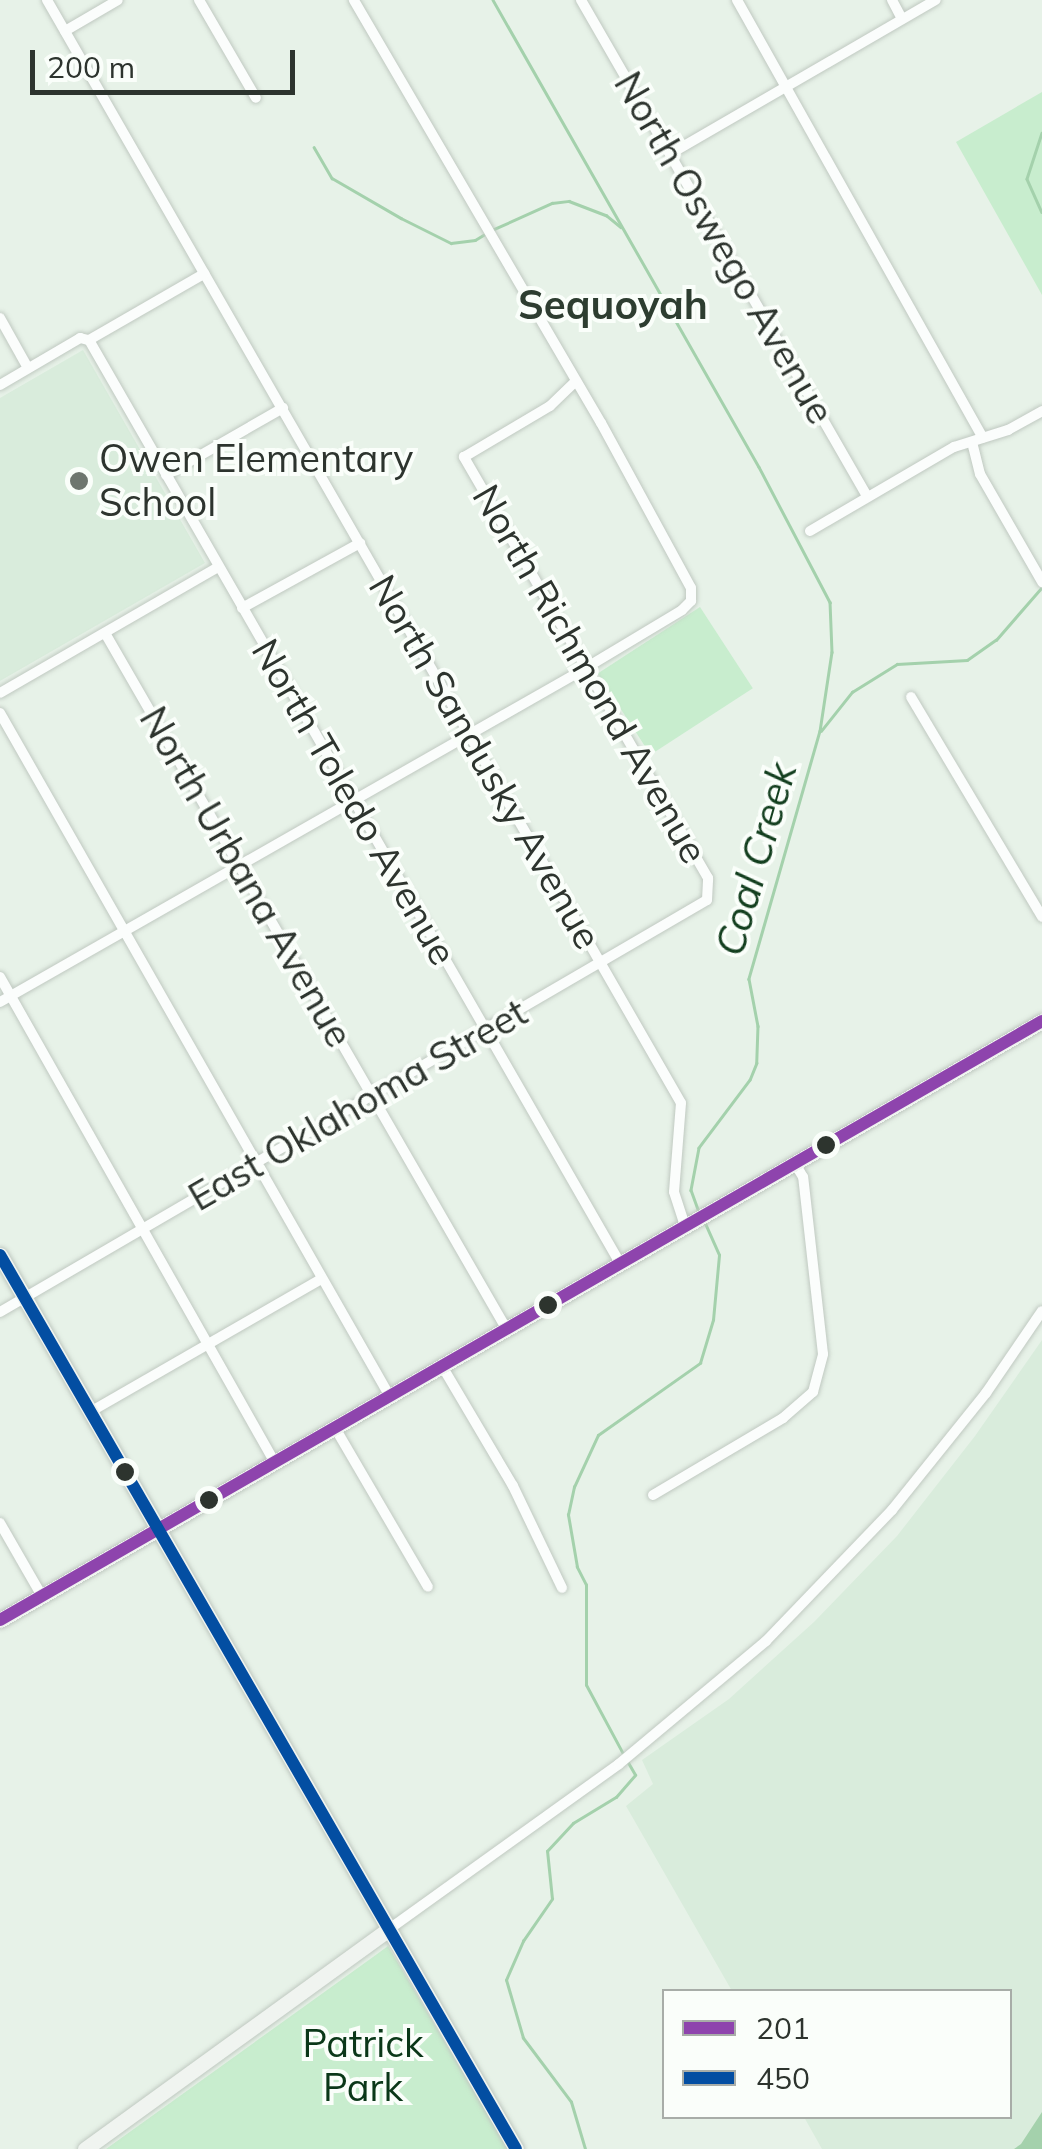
<!DOCTYPE html>
<html>
<head>
<meta charset="utf-8">
<style>
	body { margin:0 }
	#map { position:relative; width:1042px; height:2149px; overflow:hidden; background:#e7f2e8; font-family:Mulish,sans-serif }
	div>[style] { position:absolute }
	[style*='--x'] { left:calc(var(--x)*1px); top:calc(var(--y)*1px); width:calc(var(--w)*1px); rotate:calc(var(--a)*1deg) }
	.built>* { inset:0; background:#d9ecdc }
	.green>* { inset:0; background:#c8edce; transform-origin:0 0 }
	.water>* { inset:0; background:#a4d1ac }
	.stream>* { height:2.5px; margin:-1.25px; padding:0 1.25px; transform-origin:1.25px; border-radius:1.25px; background:#a4d1ac }
	.roads { filter:drop-shadow(0 0 2px #c0c9c1) drop-shadow(0 0 2px #c0c9c1) }
	.street>* { height:10px; margin:-5px; padding:0 5px; transform-origin:5px; border-radius:5px; background:#fbfdfc }
	.secondary>* { height:15px; margin:-7.5px; padding:0 7.5px; transform-origin:7.5px; border-radius:7.5px; background:#f0f4f0 }
	.bus-1>* { height:12px; margin:-6px; padding:0 6px; transform-origin:6px; border-radius:6px; background:#8e44ad }
	.bus-2>* { height:12px; margin:-6px; padding:0 6px; transform-origin:6px; border-radius:6px; background:#034ea2 }
	.dots>* { width:28px; height:28px; translate:-50% -50%; box-sizing:border-box; border:5px solid #fafefa; border-radius:50% }
	span { translate:-50% -50%; white-space:nowrap; text-align:center; line-height:1.15; -webkit-text-stroke:8px #fafefa; paint-order:stroke }
	.street-label { font-size:38px; color:#2d342e }
	.poi-label { font-size:38px; color:#2d342e }
	.left { translate:0 -50%; text-align:left }
	.park-label { font-size:38px; color:#0a3718 }
	.neighbourhood-label { font-size:40px; color:#2d3d30; font-weight:700 }
	.water-label { font-size:40px; color:#133f1f; font-style:italic }
	.legend { position:absolute; left:662px; top:1989px; width:350px; height:130px; box-sizing:border-box; background:#fafefa; border:2px solid #a8ada8; margin:0; padding:12px 18px; list-style:none; font-size:30px; color:#2d342e }
	.legend li { display:flex; align-items:center; gap:20px; height:50px }
	.legend b { width:50px; border:2px solid #a8ada8 }
	.scale { position:absolute; left:30px; top:50px; width:265px; height:45px; box-sizing:border-box; border:5px solid #2d342e; border-top:0; padding-left:12px; font-size:30px; line-height:35px; white-space:nowrap; color:#2d342e; -webkit-text-stroke:8px #fafefa; paint-order:stroke }
</style>
</head>
<body>
<div id="map">
	<div class="built">
		<i style="clip-path:polygon(83px 350px,205px 563px,0 681px,0 398px)"></i>
		<i style="clip-path:polygon(1042px 1340px,1042px 2149px,822px 2149px,804px 2117px,1010px 2116px,1010px 1992px,732px 1991px,626px 1806px,653px 1784px,642px 1760px,729px 1699px,814px 1622px,897px 1536px,975px 1436px)"></i>
	</div>
	<div class="green">
		<i style="clip-path:polygon(1042px 92px,1042px 295px,956px 142px)"></i>
		<i style="left:700px;top:607px;width:97px;height:122px;rotate:57deg"></i>
		<i style="clip-path:polygon(388px 1946px,508px 2149px,106px 2149px,373px 1957px)"></i>
	</div>
	<div class="water">
		<i style="clip-path:polygon(1042px 2112px,1042px 2149px,1014px 2149px,1021px 2144px)"></i>
	</div>
	<div class="stream">
		<i style="--x:493;--y:0;--w:537;--a:60.33"></i>
		<i style="--x:759;--y:467;--w:153;--a:62.3"></i>
		<i style="--x:830;--y:602;--w:50;--a:87.7"></i>
		<i style="--x:832;--y:652;--w:80;--a:98.6"></i>
		<i style="--x:820;--y:731;--w:258;--a:106"></i>
		<i style="--x:749;--y:979;--w:48;--a:79.2"></i>
		<i style="--x:758;--y:1026;--w:37;--a:92"></i>
		<i style="--x:757;--y:1063;--w:18;--a:112"></i>
		<i style="--x:750;--y:1080;--w:85;--a:126.9"></i>
		<i style="--x:699;--y:1148;--w:43;--a:100.8"></i>
		<i style="--x:691;--y:1190;--w:23;--a:70"></i>
		<i style="--x:1042;--y:133;--w:48;--a:108.1"></i>
		<i style="--x:1027;--y:179;--w:36;--a:66"></i>
		<i style="--x:314;--y:147;--w:36;--a:60"></i>
		<i style="--x:332;--y:178;--w:80;--a:30.1"></i>
		<i style="--x:401;--y:218;--w:56;--a:26.6"></i>
		<i style="--x:451;--y:243;--w:24;--a:-7"></i>
		<i style="--x:475;--y:240;--w:12;--a:-31"></i>
		<i style="--x:492;--y:230;--w:66;--a:-24.2"></i>
		<i style="--x:552;--y:203;--w:17;--a:-7"></i>
		<i style="--x:569;--y:201;--w:40;--a:21"></i>
		<i style="--x:606;--y:215;--w:19;--a:39"></i>
		<i style="--x:821;--y:731;--w:50;--a:-51.5"></i>
		<i style="--x:852;--y:692;--w:53;--a:-31.9"></i>
		<i style="--x:897;--y:664;--w:70;--a:-3.3"></i>
		<i style="--x:967;--y:660;--w:35;--a:-35"></i>
		<i style="--x:996;--y:640;--w:70;--a:-49"></i>
		<i style="--x:623;--y:1754;--w:78;--a:-118.2"></i>
		<i style="--x:586;--y:1685;--w:100;--a:-90"></i>
		<i style="--x:586;--y:1585;--w:20;--a:-117"></i>
		<i style="--x:577;--y:1567;--w:53;--a:-99.8"></i>
		<i style="--x:568;--y:1515;--w:29;--a:-78"></i>
		<i style="--x:574;--y:1487;--w:57;--a:-65.2"></i>
		<i style="--x:598;--y:1435;--w:125;--a:-35.2"></i>
		<i style="--x:700;--y:1363;--w:45;--a:-73.2"></i>
		<i style="--x:713;--y:1320;--w:65;--a:-84.7"></i>
		<i style="--x:719;--y:1255;--w:34;--a:-114"></i>
		<i style="--x:585;--y:2149;--w:49;--a:-106.6"></i>
		<i style="--x:571;--y:2102;--w:80;--a:-126.9"></i>
		<i style="--x:523;--y:2038;--w:60;--a:-106.3"></i>
		<i style="--x:506;--y:1980;--w:43;--a:-66.4"></i>
		<i style="--x:523;--y:1941;--w:51;--a:-55.4"></i>
		<i style="--x:552;--y:1899;--w:48;--a:-95.9"></i>
		<i style="--x:547;--y:1851;--w:38;--a:-47"></i>
		<i style="--x:573;--y:1823;--w:50;--a:-31.2"></i>
		<i style="--x:616;--y:1797;--w:29;--a:-49"></i>
		<i style="--x:635;--y:1775;--w:16;--a:-120"></i>
	</div>
	<div class="roads">
		<div class="street">
			<i style="--x:47;--y:0;--w:1272;--a:60.11"></i>
			<i style="--x:681;--y:1103;--w:89;--a:94.5"></i>
			<i style="--x:674;--y:1192;--w:36;--a:72"></i>
			<i style="--x:199;--y:0;--w:113;--a:59.8"></i>
			<i style="--x:581;--y:0;--w:573;--a:60.03"></i>
			<i style="--x:737;--y:0;--w:502;--a:60.68"></i>
			<i style="--x:892;--y:0;--w:21;--a:62"></i>
			<i style="--x:65;--y:31;--w:61;--a:-30.3"></i>
			<i style="--x:670;--y:154;--w:307;--a:-30.1"></i>
			<i style="--x:0;--y:318;--w:57;--a:60.8"></i>
			<i style="--x:89;--y:340;--w:1065;--a:60.09"></i>
			<i style="--x:0;--y:385;--w:93;--a:-30.4"></i>
			<i style="--x:80;--y:338;--w:9;--a:13"></i>
			<i style="--x:89;--y:340;--w:133;--a:-29.9"></i>
			<i style="--x:972;--y:442;--w:33;--a:76"></i>
			<i style="--x:980;--y:474;--w:125;--a:60.1"></i>
			<i style="--x:166;--y:475;--w:135;--a:-29.8"></i>
			<i style="--x:810;--y:531;--w:167;--a:-30.3"></i>
			<i style="--x:954;--y:447;--w:57;--a:-17.5"></i>
			<i style="--x:1008;--y:430;--w:39;--a:-29"></i>
			<i style="--x:242;--y:608;--w:135;--a:-28.8"></i>
			<i style="--x:105;--y:633;--w:802;--a:60.02"></i>
			<i style="--x:0;--y:693;--w:252;--a:-30"></i>
			<i style="--x:911;--y:697;--w:256;--a:59.2"></i>
			<i style="--x:0;--y:713;--w:785;--a:60.3"></i>
			<i style="--x:0;--y:977;--w:556;--a:60.49"></i>
			<i style="--x:0;--y:1002;--w:666;--a:-29.68"></i>
			<i style="--x:579;--y:672;--w:120;--a:-31"></i>
			<i style="--x:682;--y:610;--w:13;--a:-45"></i>
			<i style="--x:691;--y:601;--w:13;--a:-90"></i>
			<i style="--x:691;--y:588;--w:188;--a:-118.6"></i>
			<i style="--x:601;--y:423;--w:490;--a:-120.3"></i>
			<i style="--x:0;--y:1312;--w:818;--a:-30.23"></i>
			<i style="--x:707;--y:900;--w:22;--a:-87"></i>
			<i style="--x:708;--y:878;--w:487;--a:-120.1"></i>
			<i style="--x:464;--y:457;--w:100;--a:-30.7"></i>
			<i style="--x:550;--y:406;--w:36;--a:-44"></i>
			<i style="--x:442;--y:1366;--w:139;--a:59.4"></i>
			<i style="--x:513;--y:1486;--w:113;--a:64.3"></i>
			<i style="--x:90;--y:1412;--w:267;--a:-29.9"></i>
			<i style="--x:334;--y:1426;--w:186;--a:59.7"></i>
			<i style="--x:653;--y:1495;--w:151;--a:-30.6"></i>
			<i style="--x:783;--y:1418;--w:40;--a:-41"></i>
			<i style="--x:813;--y:1392;--w:39;--a:-75"></i>
			<i style="--x:823;--y:1354;--w:178;--a:-96.4"></i>
			<i style="--x:803;--y:1177;--w:17;--a:-121"></i>
			<i style="--x:0;--y:1523;--w:84;--a:60.1"></i>
			<i style="--x:388;--y:1930;--w:284;--a:-35.7"></i>
			<i style="--x:619;--y:1764;--w:192;--a:-39.9"></i>
			<i style="--x:766;--y:1641;--w:182;--a:-46.1"></i>
			<i style="--x:892;--y:1510;--w:150;--a:-51.2"></i>
			<i style="--x:986;--y:1393;--w:99;--a:-55.7"></i>
		</div>
		<div class="secondary">
			<i style="--x:0;--y:1255;--w:1032;--a:60.01"></i>
			<i style="--x:0;--y:1620;--w:1202;--a:-29.89"></i>
			<i style="--x:85;--y:2149;--w:374;--a:-35.9"></i>
		</div>
	</div>
	<div class="bus-1">
		<i style="--x:0;--y:1620;--w:1202;--a:-29.89"></i>
	</div>
	<div class="bus-2">
		<i style="--x:0;--y:1255;--w:1032;--a:60.01"></i>
	</div>
	<div class="dots">
		<i style="left:79px;top:481px;background:#6e766f"></i>
		<i style="left:826px;top:1145px;background:#2d342e"></i>
		<i style="left:548px;top:1305px;background:#2d342e"></i>
		<i style="left:125px;top:1472px;background:#2d342e"></i>
		<i style="left:209px;top:1500px;background:#2d342e"></i>
	</div>
	<div class="street-label">
		<span style="left:724px;top:248px;rotate:60deg">North Oswego Avenue</span>
		<span style="left:590px;top:674px;rotate:60deg">North Richmond Avenue</span>
		<span style="left:485px;top:762px;rotate:60deg">North Sandusky Avenue</span>
		<span style="left:354px;top:802px;rotate:60deg">North Toledo Avenue</span>
		<span style="left:246px;top:877px;rotate:60deg">North Urbana Avenue</span>
		<span style="left:358px;top:1105px;rotate:-30deg">East Oklahoma Street</span>
	</div>
	<div class="poi-label">
		<span class="left" style="left:99px;top:481px">Owen Elementary<br>School</span>
	</div>
	<div class="park-label">
		<span style="left:363px;top:2066px">Patrick<br>Park</span>
	</div>
	<div class="neighbourhood-label">
		<span style="left:613px;top:304px">Sequoyah</span>
	</div>
	<div class="water-label">
		<span style="left:755px;top:859px;rotate:-74deg">Coal Creek</span>
	</div>
	<ul class="legend">
	<li><b style="height:12px;background:#8e44ad"></b>201</li>
	<li><b style="height:12px;background:#034ea2"></b>450</li>
	</ul>
	<div class="scale">200 m</div>
</div>
</body>
</html>
